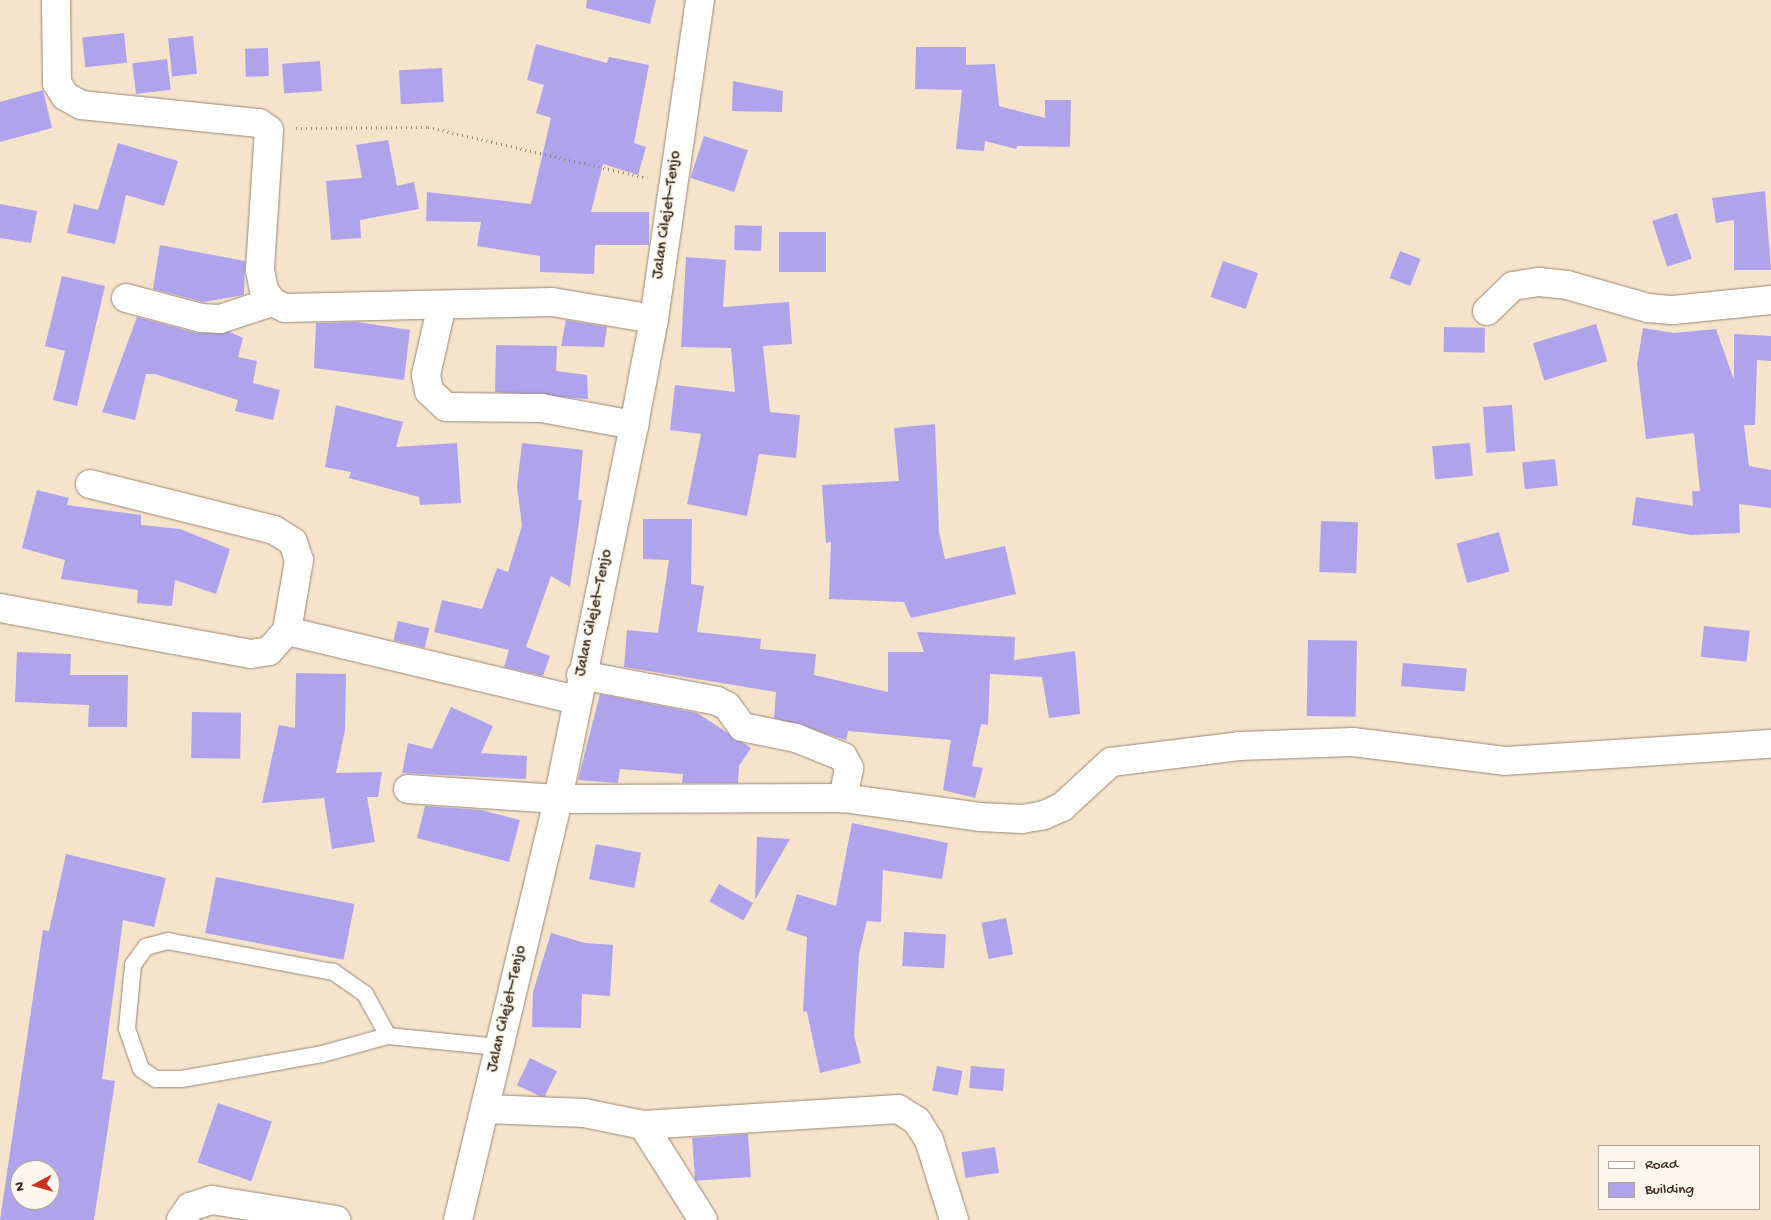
<!DOCTYPE html>
<html>
<head>
<meta charset="utf-8">
<style>
	body { margin:0 }
	#map { position:relative; width:1771px; height:1220px; overflow:hidden; background:#f6e3cb; font-family:"Gochi Hand",sans-serif }
	div>[style] { position:absolute }
	[style*='--x'] { left:calc(var(--x)*1px); top:calc(var(--y)*1px); width:calc(var(--w)*1px); rotate:calc(var(--a)*1deg) }
	.building>* { inset:0; background:#afa3ec; transform-origin:0 0 }
	.path>* { height:3px; margin-top:-1.5px; transform-origin:0; background:repeating-linear-gradient(90deg,#988674 0 1px,transparent 0 5px) }
	.roads { filter:drop-shadow(0 0 1px #988674) drop-shadow(0 0 1px #988674) }
	.lane>* { height:16px; margin:-8px; padding:0 8px; transform-origin:8px; border-radius:8px; background:#fff }
	.street>* { height:28px; margin:-14px; padding:0 14px; transform-origin:14px; border-radius:14px; background:#fff }
	.secondary>* { height:28px; margin:-14px; padding:0 14px; transform-origin:14px; border-radius:14px; background:#fff }
	span { translate:-50% -50%; white-space:nowrap; text-align:center; line-height:1.15; -webkit-text-stroke:4px #fbf7ec; paint-order:stroke }
	.street-label { font-size:16px; color:#3b2a1e }
	.legend { position:absolute; left:1598px; top:1145px; width:162px; height:65px; box-sizing:border-box; background:#fbf7ec; border:1px solid #aea59a; margin:0; padding:6px 9px; list-style:none; font-size:15px; color:#3b2a1e }
	.legend li { display:flex; align-items:center; gap:10px; height:25px }
	.legend b { width:25px; border:1px solid #aea59a }
	.north { position:absolute; left:10px; top:1160px; width:50px; height:50px; box-sizing:border-box; background:#fbf7ec; border:1px solid #aea59a; border-radius:50%; rotate:264deg; font-size:14px; font-weight:700; line-height:20px; text-align:center; color:#3b2a1e }
	.north::after { content:''; display:block; margin:auto; width:18px; height:22px; background:#c8321e; clip-path:polygon(50% 0,100% 100%,50% 72%,0 100%) }
</style>
</head>
<body>
<div id="map">
	<div class="building">
		<i style="clip-path:polygon(587px 0,656px 0,650px 24px,586px 8px)"></i>
		<i style="left:124px;top:33px;width:30px;height:42px;rotate:84deg"></i>
		<i style="left:193px;top:36px;width:38px;height:25px;rotate:84deg"></i>
		<i style="clip-path:polygon(536px 44px,607px 63px,609px 57px,649px 65px,634px 143px,646px 147px,638px 175px,603px 164px,591px 212px,649px 212px,649px 245px,595px 245px,594px 274px,540px 272px,540px 256px,477px 246px,481px 222px,426px 221px,427px 192px,531px 204px,551px 118px,536px 113px,544px 85px,527px 80px)"></i>
		<i style="clip-path:polygon(916px 47px,966px 47px,966px 65px,995px 64px,999px 106px,1045px 118px,1045px 100px,1071px 100px,1070px 147px,1017px 146px,1016px 149px,985px 141px,984px 151px,956px 149px,962px 90px,915px 89px)"></i>
		<i style="left:268px;top:48px;width:28px;height:23px;rotate:88deg"></i>
		<i style="left:167px;top:59px;width:31px;height:35px;rotate:83deg"></i>
		<i style="left:320px;top:61px;width:30px;height:38px;rotate:86deg"></i>
		<i style="left:442px;top:68px;width:34px;height:43px;rotate:87deg"></i>
		<i style="clip-path:polygon(733px 81px,783px 91px,782px 112px,732px 111px)"></i>
		<i style="clip-path:polygon(43px 90px,52px 128px,0 142px,0 102px)"></i>
		<i style="left:704px;top:136px;width:46px;height:44px;rotate:18deg"></i>
		<i style="clip-path:polygon(388px 140px,397px 186px,414px 182px,419px 209px,360px 220px,361px 238px,331px 240px,326px 181px,362px 178px,356px 145px)"></i>
		<i style="clip-path:polygon(118px 143px,178px 161px,164px 206px,126px 195px,115px 244px,67px 233px,74px 204px,98px 210px)"></i>
		<i style="clip-path:polygon(1765px 191px,1771px 270px,1734px 270px,1734px 220px,1716px 223px,1712px 198px)"></i>
		<i style="clip-path:polygon(0 204px,37px 211px,31px 243px,0 238px)"></i>
		<i style="left:1677px;top:213px;width:48px;height:26px;rotate:72deg"></i>
		<i style="left:735px;top:225px;width:27px;height:25px;rotate:2deg"></i>
		<i style="left:779px;top:232px;width:47px;height:40px"></i>
		<i style="clip-path:polygon(160px 245px,245px 261px,244px 295px,203px 302px,153px 289px)"></i>
		<i style="left:1400px;top:251px;width:22px;height:29px;rotate:21deg"></i>
		<i style="clip-path:polygon(686px 257px,726px 260px,723px 307px,789px 302px,792px 344px,763px 346px,770px 412px,800px 415px,796px 458px,759px 454px,747px 516px,687px 504px,701px 434px,670px 430px,675px 385px,735px 392px,731px 348px,681px 347px)"></i>
		<i style="left:1223px;top:261px;width:37px;height:38px;rotate:19deg"></i>
		<i style="clip-path:polygon(62px 276px,105px 286px,77px 406px,53px 400px,65px 351px,45px 346px)"></i>
		<i style="clip-path:polygon(137px 317px,197px 333px,230px 332px,243px 338px,238px 357px,257px 361px,253px 383px,280px 390px,273px 420px,235px 411px,238px 400px,155px 374px,146px 374px,135px 420px,102px 412px)"></i>
		<i style="clip-path:polygon(566px 320px,607px 327px,604px 347px,561px 346px)"></i>
		<i style="clip-path:polygon(357px 322px,410px 330px,404px 380px,314px 368px,316px 323px)"></i>
		<i style="left:1596px;top:324px;width:39px;height:66px;rotate:73deg"></i>
		<i style="left:1444px;top:327px;width:41px;height:25px;rotate:1deg"></i>
		<i style="clip-path:polygon(1643px 328px,1674px 333px,1716px 329px,1734px 380px,1734px 334px,1771px 336px,1771px 361px,1757px 360px,1755px 425px,1744px 425px,1749px 466px,1771px 470px,1771px 508px,1739px 504px,1740px 533px,1691px 535px,1632px 525px,1636px 497px,1693px 506px,1692px 491px,1700px 491px,1694px 433px,1646px 439px,1637px 364px)"></i>
		<i style="clip-path:polygon(496px 345px,557px 346px,556px 371px,587px 375px,588px 399px,495px 392px)"></i>
		<i style="clip-path:polygon(336px 405px,403px 422px,396px 447px,457px 443px,461px 503px,420px 505px,419px 497px,349px 478px,351px 472px,325px 467px)"></i>
		<i style="left:1512px;top:405px;width:46px;height:29px;rotate:86deg"></i>
		<i style="clip-path:polygon(935px 424px,939px 532px,945px 559px,1005px 546px,1016px 594px,911px 618px,904px 602px,829px 599px,831px 542px,826px 543px,822px 485px,899px 481px,894px 428px)"></i>
		<i style="clip-path:polygon(522px 443px,583px 450px,578px 500px,582px 500px,570px 587px,551px 576px,526px 647px,550px 656px,543px 676px,504px 667px,509px 650px,434px 632px,442px 600px,482px 609px,497px 568px,508px 572px,522px 526px,517px 486px)"></i>
		<i style="left:1470px;top:443px;width:33px;height:38px;rotate:85deg"></i>
		<i style="left:1555px;top:459px;width:27px;height:33px;rotate:84deg"></i>
		<i style="clip-path:polygon(37px 490px,69px 498px,67px 505px,141px 515px,141px 525px,180px 529px,230px 549px,216px 594px,175px 580px,172px 606px,137px 603px,138px 590px,61px 579px,65px 560px,22px 548px)"></i>
		<i style="clip-path:polygon(643px 519px,692px 519px,691px 584px,704px 586px,697px 632px,761px 639px,760px 649px,816px 654px,814px 675px,888px 692px,888px 652px,924px 652px,917px 632px,1015px 637px,1014px 660px,1075px 651px,1080px 714px,1049px 718px,1042px 677px,990px 674px,988px 725px,981px 724px,972px 766px,983px 768px,975px 798px,943px 790px,951px 740px,848px 731px,846px 740px,836px 737px,774px 718px,776px 692px,624px 667px,627px 630px,658px 633px,669px 560px,643px 559px)"></i>
		<i style="left:1321px;top:521px;width:37px;height:51px;rotate:2deg"></i>
		<i style="left:1499px;top:532px;width:41px;height:44px;rotate:75deg"></i>
		<i style="left:398px;top:621px;width:32px;height:20px;rotate:13deg"></i>
		<i style="left:1704px;top:626px;width:46px;height:31px;rotate:6deg"></i>
		<i style="left:1308px;top:640px;width:49px;height:76px;rotate:1deg"></i>
		<i style="clip-path:polygon(17px 652px,71px 654px,70px 675px,128px 675px,127px 727px,88px 727px,89px 705px,15px 702px)"></i>
		<i style="left:1403px;top:663px;width:64px;height:23px;rotate:5deg"></i>
		<i style="clip-path:polygon(296px 673px,346px 674px,345px 730px,336px 773px,382px 772px,378px 797px,367px 797px,375px 842px,332px 849px,324px 798px,262px 803px,279px 725px,295px 728px)"></i>
		<i style="clip-path:polygon(600px 694px,697px 713px,751px 748px,739px 766px,738px 783px,682px 783px,683px 774px,620px 769px,618px 783px,578px 780px)"></i>
		<i style="clip-path:polygon(451px 707px,493px 726px,481px 753px,527px 756px,526px 779px,402px 773px,408px 743px,432px 749px)"></i>
		<i style="left:192px;top:712px;width:49px;height:46px;rotate:1deg"></i>
		<i style="clip-path:polygon(425px 806px,481px 810px,520px 820px,509px 862px,417px 838px)"></i>
		<i style="clip-path:polygon(852px 823px,948px 843px,942px 879px,883px 870px,881px 922px,867px 921px,859px 954px,854px 1035px,861px 1063px,820px 1073px,807px 1012px,803px 1011px,807px 937px,786px 930px,797px 894px,836px 906px)"></i>
		<i style="clip-path:polygon(757px 837px,790px 839px,755px 900px)"></i>
		<i style="left:596px;top:844px;width:46px;height:36px;rotate:11deg"></i>
		<i style="clip-path:polygon(evenodd,66px 854px,166px 878px,154px 927px,123px 920px,102px 1079px,115px 1081px,94px 1220px,0 1220px,43px 930px,49px 931px,66px 854px,20px 1170px,50px 1170px,50px 1200px,20px 1200px,20px 1170px)"></i>
		<i style="left:216px;top:877px;width:141px;height:57px;rotate:11deg"></i>
		<i style="left:719px;top:884px;width:39px;height:20px;rotate:29deg"></i>
		<i style="left:1006px;top:918px;width:37px;height:25px;rotate:79deg"></i>
		<i style="left:904px;top:932px;width:42px;height:34px;rotate:3deg"></i>
		<i style="clip-path:polygon(551px 933px,585px 943px,613px 945px,610px 996px,582px 994px,581px 1028px,532px 1027px,533px 992px)"></i>
		<i style="left:530px;top:1058px;width:30px;height:30px;rotate:26deg"></i>
		<i style="left:937px;top:1066px;width:26px;height:25px;rotate:11deg"></i>
		<i style="left:971px;top:1066px;width:34px;height:22px;rotate:5deg"></i>
		<i style="left:218px;top:1103px;width:57px;height:63px;rotate:19deg"></i>
		<i style="left:748px;top:1134px;width:43px;height:56px;rotate:86deg"></i>
		<i style="left:995px;top:1147px;width:26px;height:34px;rotate:81deg"></i>
	</div>
	<div class="path">
		<i style="--x:296;--y:128;--w:132;--a:-0.4"></i>
		<i style="--x:428;--y:127;--w:225;--a:13.1"></i>
	</div>
	<div class="roads">
		<div class="lane">
			<i style="--x:388;--y:1036;--w:48;--a:-118.7"></i>
			<i style="--x:365;--y:994;--w:39;--a:-145"></i>
			<i style="--x:333;--y:972;--w:168;--a:-169.4"></i>
			<i style="--x:168;--y:941;--w:23;--a:165"></i>
			<i style="--x:146;--y:947;--w:22;--a:126"></i>
			<i style="--x:133;--y:965;--w:64;--a:95.4"></i>
			<i style="--x:127;--y:1029;--w:42;--a:70.7"></i>
			<i style="--x:141;--y:1069;--w:18;--a:34"></i>
			<i style="--x:156;--y:1079;--w:26;--a:0"></i>
			<i style="--x:182;--y:1079;--w:142;--a:-10.1"></i>
			<i style="--x:322;--y:1054;--w:68;--a:-15.3"></i>
			<i style="--x:388;--y:1036;--w:111;--a:5.7"></i>
		</div>
		<div class="street">
			<i style="--x:56;--y:0;--w:83;--a:89.3"></i>
			<i style="--x:57;--y:83;--w:15;--a:58"></i>
			<i style="--x:65;--y:96;--w:18;--a:29"></i>
			<i style="--x:81;--y:105;--w:179;--a:5.8"></i>
			<i style="--x:259;--y:123;--w:12;--a:35"></i>
			<i style="--x:269;--y:130;--w:140;--a:93.7"></i>
			<i style="--x:260;--y:270;--w:20;--a:79"></i>
			<i style="--x:264;--y:290;--w:14;--a:56"></i>
			<i style="--x:272;--y:302;--w:14;--a:25"></i>
			<i style="--x:285;--y:308;--w:267;--a:-1.3"></i>
			<i style="--x:552;--y:302;--w:103;--a:9.5"></i>
			<i style="--x:126;--y:298;--w:78;--a:14.9"></i>
			<i style="--x:201;--y:318;--w:19;--a:3"></i>
			<i style="--x:220;--y:319;--w:55;--a:-18.1"></i>
			<i style="--x:442;--y:305;--w:72;--a:102.9"></i>
			<i style="--x:426;--y:375;--w:16;--a:79"></i>
			<i style="--x:429;--y:391;--w:23;--a:43"></i>
			<i style="--x:446;--y:407;--w:96;--a:0.6"></i>
			<i style="--x:542;--y:408;--w:94;--a:10.5"></i>
			<i style="--x:1487;--y:311;--w:36;--a:-44"></i>
			<i style="--x:1513;--y:286;--w:26;--a:-9"></i>
			<i style="--x:1539;--y:282;--w:28;--a:6"></i>
			<i style="--x:1567;--y:285;--w:84;--a:15.9"></i>
			<i style="--x:1648;--y:308;--w:25;--a:5"></i>
			<i style="--x:1673;--y:310;--w:99;--a:-5.8"></i>
			<i style="--x:90;--y:484;--w:190;--a:14"></i>
			<i style="--x:274;--y:530;--w:22;--a:32"></i>
			<i style="--x:293;--y:542;--w:19;--a:72"></i>
			<i style="--x:299;--y:560;--w:72;--a:99.6"></i>
			<i style="--x:287;--y:631;--w:297;--a:13.4"></i>
			<i style="--x:0;--y:608;--w:255;--a:10.4"></i>
			<i style="--x:251;--y:654;--w:18;--a:-9"></i>
			<i style="--x:269;--y:651;--w:27;--a:-48"></i>
			<i style="--x:581;--y:675;--w:138;--a:10.8"></i>
			<i style="--x:717;--y:701;--w:11;--a:27"></i>
			<i style="--x:727;--y:706;--w:26;--a:54"></i>
			<i style="--x:742;--y:727;--w:55;--a:11.5"></i>
			<i style="--x:796;--y:738;--w:51;--a:22"></i>
			<i style="--x:843;--y:757;--w:13;--a:61"></i>
			<i style="--x:849;--y:768;--w:31;--a:101"></i>
			<i style="--x:843;--y:798;--w:138;--a:7.9"></i>
			<i style="--x:980;--y:817;--w:42;--a:2.7"></i>
			<i style="--x:1022;--y:819;--w:22;--a:-10"></i>
			<i style="--x:1044;--y:815;--w:20;--a:-24"></i>
			<i style="--x:1062;--y:807;--w:67;--a:-42.6"></i>
			<i style="--x:1111;--y:762;--w:129;--a:-7.1"></i>
			<i style="--x:1239;--y:746;--w:114;--a:-2"></i>
			<i style="--x:1353;--y:742;--w:153;--a:7.1"></i>
			<i style="--x:1505;--y:761;--w:267;--a:-3.7"></i>
			<i style="--x:408;--y:789;--w:150;--a:3.8"></i>
			<i style="--x:558;--y:799;--w:285;--a:-0.2"></i>
			<i style="--x:487;--y:1109;--w:97;--a:2.4"></i>
			<i style="--x:584;--y:1113;--w:60;--a:11.5"></i>
			<i style="--x:643;--y:1125;--w:256;--a:-3.6"></i>
			<i style="--x:898;--y:1109;--w:22;--a:32"></i>
			<i style="--x:917;--y:1121;--w:22;--a:58"></i>
			<i style="--x:929;--y:1140;--w:84;--a:72.6"></i>
			<i style="--x:643;--y:1125;--w:112;--a:57.7"></i>
			<i style="--x:181;--y:1220;--w:16;--a:-55"></i>
			<i style="--x:190;--y:1207;--w:23;--a:-18"></i>
			<i style="--x:212;--y:1200;--w:126;--a:9.2"></i>
		</div>
		<div class="secondary">
			<i style="--x:458;--y:1220;--w:433;--a:-76.6"></i>
			<i style="--x:558;--y:799;--w:382;--a:-78.5"></i>
			<i style="--x:634;--y:425;--w:108;--a:-79.3"></i>
			<i style="--x:654;--y:319;--w:322;--a:-81.8"></i>
		</div>
	</div>
	<div class="street-label">
		<span style="left:668px;top:215px;rotate:-82deg">Jalan Cilejet–Tenjo</span>
		<span style="left:595px;top:613px;rotate:-78deg">Jalan Cilejet–Tenjo</span>
		<span style="left:508px;top:1009px;rotate:-77deg">Jalan Cilejet–Tenjo</span>
	</div>
	<ul class="legend">
	<li><b style="height:6px;background:#fff"></b>Road</li>
	<li><b style="height:14px;background:#afa3ec"></b>Building</li>
	</ul>
	<div class="north">N</div>
</div>
</body>
</html>
